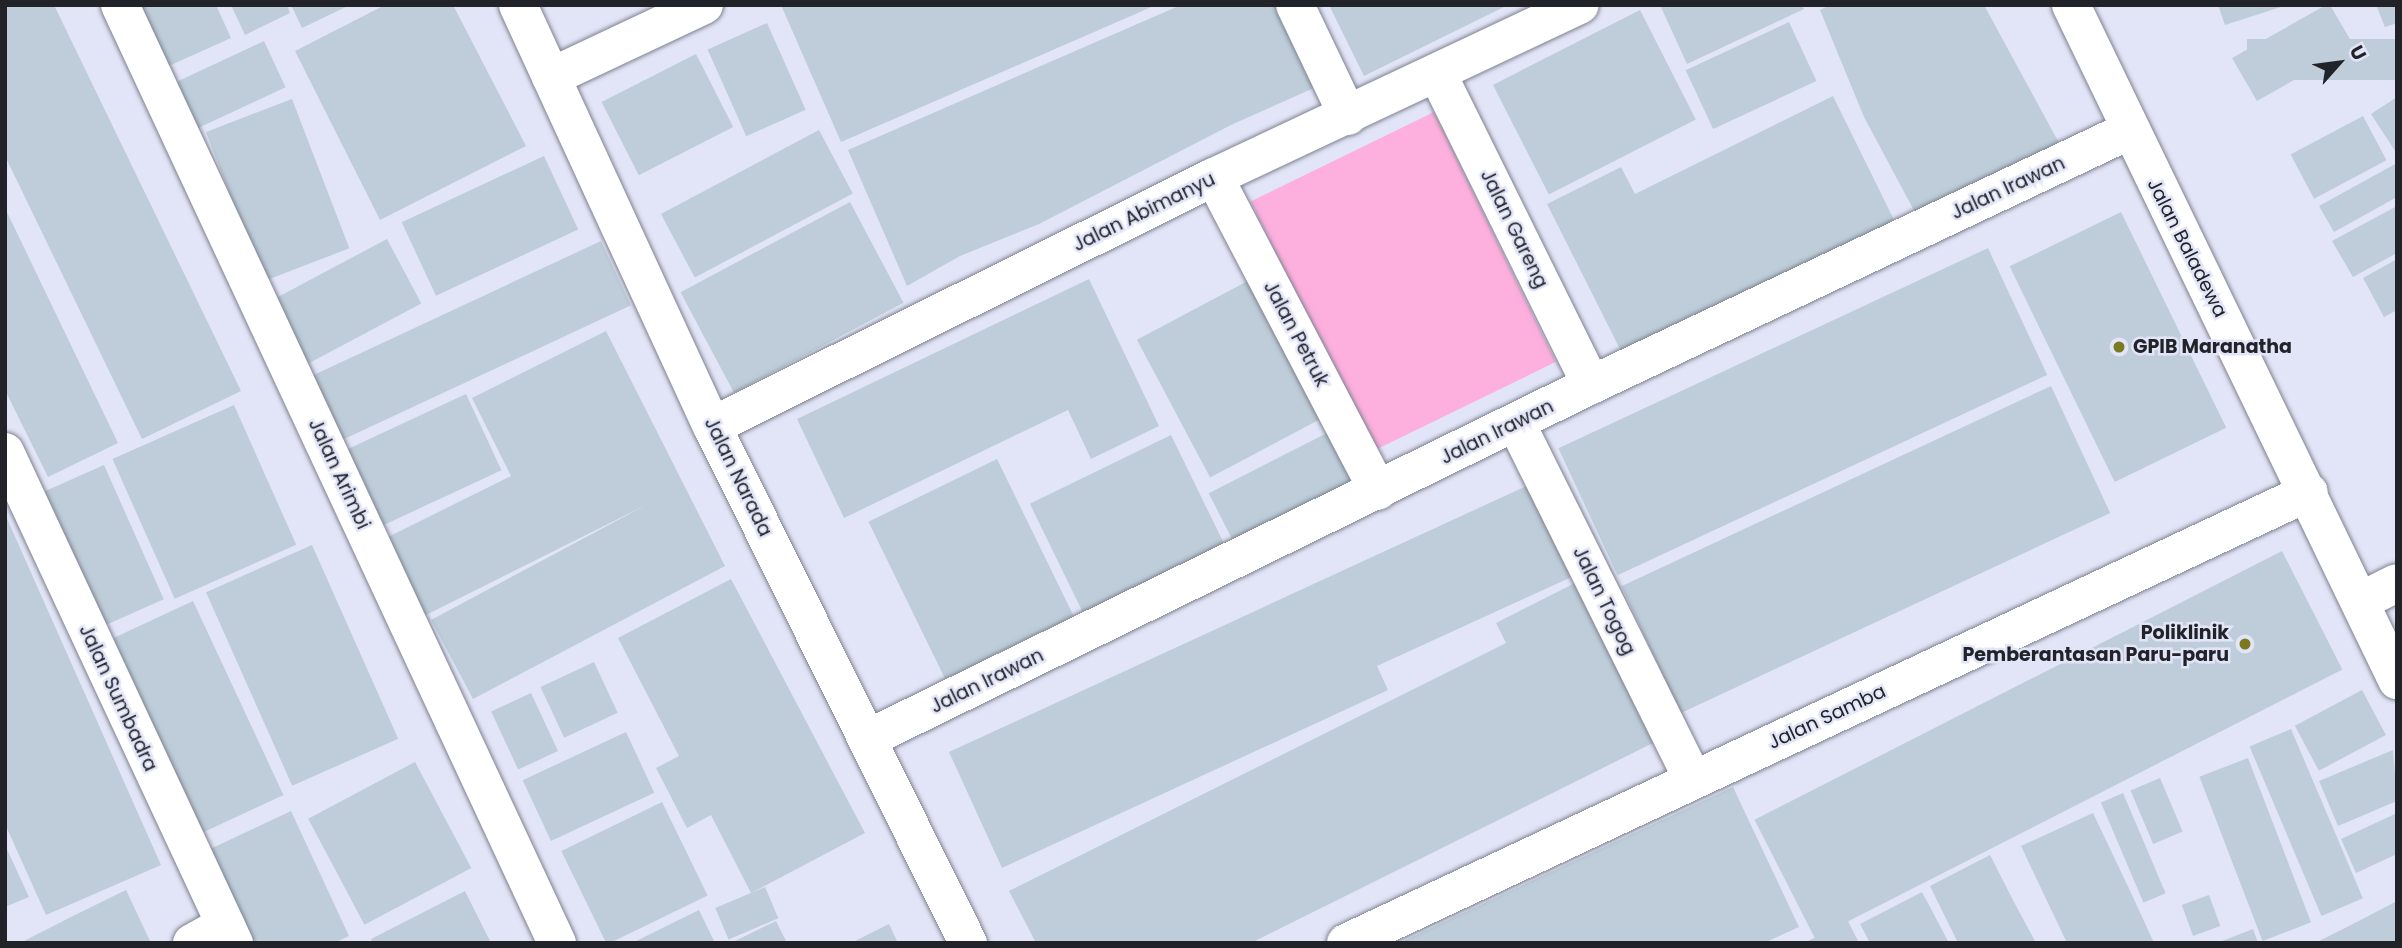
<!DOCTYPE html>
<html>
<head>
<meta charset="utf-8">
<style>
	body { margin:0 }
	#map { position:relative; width:2402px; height:948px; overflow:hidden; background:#e2e5f7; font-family:Poppins,sans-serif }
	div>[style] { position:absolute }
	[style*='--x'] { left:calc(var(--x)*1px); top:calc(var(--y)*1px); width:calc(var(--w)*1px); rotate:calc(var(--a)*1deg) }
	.green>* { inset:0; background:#fdafde; transform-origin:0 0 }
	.building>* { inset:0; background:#becdd9; transform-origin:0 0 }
	.roads { filter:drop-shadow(0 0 2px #7e8190) drop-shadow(0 0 2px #7e8190) }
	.minor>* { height:38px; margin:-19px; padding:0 19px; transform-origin:19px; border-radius:19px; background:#fff }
	.dots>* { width:19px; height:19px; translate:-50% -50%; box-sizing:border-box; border:4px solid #e2e5f7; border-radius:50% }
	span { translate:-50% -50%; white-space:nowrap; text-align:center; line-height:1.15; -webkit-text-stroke:5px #e2e5f7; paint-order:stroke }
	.street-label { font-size:19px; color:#212329 }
	.poi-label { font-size:19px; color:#212329; font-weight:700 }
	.left { translate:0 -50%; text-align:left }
	.right { translate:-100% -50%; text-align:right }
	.frame { position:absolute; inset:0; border:7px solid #212329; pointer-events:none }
	.north { position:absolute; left:2304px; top:28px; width:70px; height:70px; -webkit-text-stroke:5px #e2e5f7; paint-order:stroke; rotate:62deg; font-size:19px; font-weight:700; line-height:28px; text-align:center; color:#212329 }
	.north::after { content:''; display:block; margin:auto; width:24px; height:32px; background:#212329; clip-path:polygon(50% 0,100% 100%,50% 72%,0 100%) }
</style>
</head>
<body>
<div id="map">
	<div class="green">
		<i style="left:1434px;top:112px;width:278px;height:204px;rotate:64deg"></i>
	</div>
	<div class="building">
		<i style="clip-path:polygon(5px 5px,54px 5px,241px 391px,142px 439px,5px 156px)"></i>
		<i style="clip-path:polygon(133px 5px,216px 5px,231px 38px,162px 69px)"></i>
		<i style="clip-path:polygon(231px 5px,287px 5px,290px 13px,245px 35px)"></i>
		<i style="clip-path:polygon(291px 5px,350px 5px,302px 28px)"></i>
		<i style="clip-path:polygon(385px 5px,453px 5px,526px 146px,380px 220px,295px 51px)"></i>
		<i style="clip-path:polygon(781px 5px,1156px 5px,841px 142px)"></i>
		<i style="clip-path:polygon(1181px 5px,1283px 5px,1316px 87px,1231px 125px,1039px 224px,960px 256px,907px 286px,848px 150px)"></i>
		<i style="clip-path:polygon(1329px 5px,1508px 5px,1364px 76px)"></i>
		<i style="clip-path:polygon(1660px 5px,1802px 5px,1804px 9px,1687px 64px)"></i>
		<i style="clip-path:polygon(1830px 5px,1984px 5px,2059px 143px,1918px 218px,1864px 117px,1820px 10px)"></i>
		<i style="clip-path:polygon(2218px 5px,2284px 5px,2284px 6px,2225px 25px)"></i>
		<i style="clip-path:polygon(2326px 5px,2330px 5px,2354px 46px,2257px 101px,2232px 58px)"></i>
		<i style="clip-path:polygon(2376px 5px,2397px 5px,2397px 23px,2385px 27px)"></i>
		<i style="left:1640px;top:10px;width:123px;height:165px;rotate:63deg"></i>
		<i style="left:1789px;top:22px;width:65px;height:114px;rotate:65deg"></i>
		<i style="left:767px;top:23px;width:95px;height:65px;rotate:66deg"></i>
		<i style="left:2397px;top:39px;width:41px;height:150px;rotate:90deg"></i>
		<i style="left:264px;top:41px;width:51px;height:101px;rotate:65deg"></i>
		<i style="left:696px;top:54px;width:82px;height:106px;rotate:63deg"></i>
		<i style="clip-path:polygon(1833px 96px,1897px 226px,1626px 361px,1547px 204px,1621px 167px,1635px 194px)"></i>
		<i style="clip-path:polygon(2397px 97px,2397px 154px,2371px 114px)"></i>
		<i style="left:292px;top:99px;width:160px;height:92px;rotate:69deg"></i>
		<i style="left:2363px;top:116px;width:50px;height:82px;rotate:62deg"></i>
		<i style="left:819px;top:130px;width:72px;height:179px;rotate:62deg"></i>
		<i style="left:544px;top:156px;width:81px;height:157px;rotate:65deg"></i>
		<i style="clip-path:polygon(2397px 163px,2397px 197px,2334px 232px,2319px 206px)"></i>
		<i style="left:850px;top:202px;width:114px;height:192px;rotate:62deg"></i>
		<i style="clip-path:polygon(2397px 206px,2397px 253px,2353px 277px,2332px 241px)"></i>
		<i style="clip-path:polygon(5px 208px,118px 443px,48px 477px,5px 390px)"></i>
		<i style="left:2121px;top:212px;width:240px;height:124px;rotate:64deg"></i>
		<i style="left:387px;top:239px;width:73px;height:130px;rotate:62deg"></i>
		<i style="left:601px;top:241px;width:71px;height:320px;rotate:65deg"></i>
		<i style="left:1988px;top:248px;width:140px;height:474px;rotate:65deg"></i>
		<i style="clip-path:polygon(2397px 259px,2397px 310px,2384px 317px,2363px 278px)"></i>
		<i style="left:1257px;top:276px;width:156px;height:136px;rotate:62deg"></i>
		<i style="clip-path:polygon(1089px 279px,1159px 426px,1091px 459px,1068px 410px,844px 518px,797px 419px)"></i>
		<i style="clip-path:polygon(606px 331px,725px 566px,473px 699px,431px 620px,648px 504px,424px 616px,386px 538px,511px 476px,472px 398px)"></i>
		<i style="left:2051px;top:386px;width:140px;height:474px;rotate:65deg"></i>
		<i style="left:466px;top:394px;width:84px;height:132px;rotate:65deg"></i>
		<i style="left:234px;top:405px;width:153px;height:133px;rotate:66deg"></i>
		<i style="left:1329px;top:432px;width:68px;height:135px;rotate:63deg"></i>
		<i style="left:1171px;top:435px;width:134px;height:157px;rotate:64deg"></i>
		<i style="left:997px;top:459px;width:175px;height:143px;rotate:64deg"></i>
		<i style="left:104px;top:465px;width:147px;height:69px;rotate:66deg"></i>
		<i style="clip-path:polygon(1535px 482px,1578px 574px,1377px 666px,1388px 690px,1002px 868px,949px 752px)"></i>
		<i style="clip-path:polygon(5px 514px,161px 865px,46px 915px,5px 824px)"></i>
		<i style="left:312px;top:545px;width:212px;height:116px;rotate:66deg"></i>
		<i style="left:2282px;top:551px;width:133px;height:592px;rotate:63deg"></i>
		<i style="clip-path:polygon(731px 579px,865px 833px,751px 893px,711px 815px,687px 828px,656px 768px,679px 756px,618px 638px)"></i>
		<i style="clip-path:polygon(1575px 583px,1655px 742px,1251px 943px,1036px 943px,1009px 891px,1506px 643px,1496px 623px)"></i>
		<i style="left:193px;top:601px;width:214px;height:93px;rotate:65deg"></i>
		<i style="left:594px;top:662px;width:56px;height:59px;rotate:65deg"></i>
		<i style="left:2362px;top:690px;width:51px;height:76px;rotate:62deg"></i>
		<i style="left:531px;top:693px;width:64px;height:44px;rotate:65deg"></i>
		<i style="left:2291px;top:729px;width:184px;height:45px;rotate:67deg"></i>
		<i style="left:626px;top:732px;width:67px;height:114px;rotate:65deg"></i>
		<i style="clip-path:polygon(2393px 750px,2397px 801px,2338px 826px,2319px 781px)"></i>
		<i style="left:2248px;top:758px;width:176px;height:52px;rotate:69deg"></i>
		<i style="left:415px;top:762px;width:120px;height:121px;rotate:62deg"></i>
		<i style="left:2160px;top:778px;width:58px;height:32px;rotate:67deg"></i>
		<i style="clip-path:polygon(1733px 787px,1799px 927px,1764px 943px,1399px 943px)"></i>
		<i style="left:2123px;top:793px;width:109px;height:24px;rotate:67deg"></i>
		<i style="left:662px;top:802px;width:104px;height:112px;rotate:64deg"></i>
		<i style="clip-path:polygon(291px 811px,349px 936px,334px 943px,251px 943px,208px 850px)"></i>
		<i style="clip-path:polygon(2093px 813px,2132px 895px,2154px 943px,2067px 943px,2021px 846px)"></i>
		<i style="clip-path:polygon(2397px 813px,2397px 854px,2356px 873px,2341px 839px)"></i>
		<i style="clip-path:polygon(5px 845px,29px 897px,5px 907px)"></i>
		<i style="clip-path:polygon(1990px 855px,2014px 902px,2036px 943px,1958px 943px,1930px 886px)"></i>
		<i style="left:765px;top:887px;width:34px;height:54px;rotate:67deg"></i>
		<i style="clip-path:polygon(126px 890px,151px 943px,20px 943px,73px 916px)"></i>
		<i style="clip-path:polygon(465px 891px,491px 943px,373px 943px,371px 939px)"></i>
		<i style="clip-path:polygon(1922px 892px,1949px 943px,1870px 943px,1860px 924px)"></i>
		<i style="left:2209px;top:895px;width:33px;height:29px;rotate:70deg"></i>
		<i style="clip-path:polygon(2397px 901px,2397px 943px,2315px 943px,2351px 925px)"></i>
		<i style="clip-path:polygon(699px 910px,714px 941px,711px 943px,632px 943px)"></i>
		<i style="clip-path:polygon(776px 921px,787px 943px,732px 943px,737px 940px)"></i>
		<i style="clip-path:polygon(1848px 921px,1859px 943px,1804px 943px)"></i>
		<i style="clip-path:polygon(889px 924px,898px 943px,851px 943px)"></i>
		<i style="clip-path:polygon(2253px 929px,2258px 943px,2217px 943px)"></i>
	</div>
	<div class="roads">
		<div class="minor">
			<i style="--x:120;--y:5;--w:1035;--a:65.02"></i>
			<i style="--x:518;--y:5;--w:464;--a:65.3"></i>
			<i style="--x:712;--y:426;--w:577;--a:63.66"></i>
			<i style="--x:1295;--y:5;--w:123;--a:64.5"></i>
			<i style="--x:2071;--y:5;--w:750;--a:64.22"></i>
			<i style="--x:1437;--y:73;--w:348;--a:63.7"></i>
			<i style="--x:551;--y:77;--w:169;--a:-25.2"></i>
			<i style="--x:1214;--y:177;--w:354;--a:62.4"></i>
			<i style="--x:1516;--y:423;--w:398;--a:63.6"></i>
			<i style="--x:712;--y:426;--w:560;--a:-26.38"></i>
			<i style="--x:1214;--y:177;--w:404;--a:-25.2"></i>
			<i style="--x:5;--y:452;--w:542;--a:65"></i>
			<i style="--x:2361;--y:601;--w:40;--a:-26.6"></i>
			<i style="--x:867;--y:739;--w:806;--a:-26.06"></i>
			<i style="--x:1591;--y:385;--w:594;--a:-25.31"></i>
			<i style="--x:192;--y:943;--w:38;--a:-29"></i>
			<i style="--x:1346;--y:943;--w:1063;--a:-25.1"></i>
		</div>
	</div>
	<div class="dots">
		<i style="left:2119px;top:347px;background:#7c7a21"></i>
		<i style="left:2245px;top:644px;background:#7c7a21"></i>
	</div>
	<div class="street-label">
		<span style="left:2008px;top:188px;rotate:-25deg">Jalan Irawan</span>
		<span style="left:1144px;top:212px;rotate:-26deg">Jalan Abimanyu</span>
		<span style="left:1514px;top:229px;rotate:64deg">Jalan Gareng</span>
		<span style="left:2187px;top:248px;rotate:63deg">Jalan Baladewa</span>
		<span style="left:1296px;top:334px;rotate:62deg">Jalan Petruk</span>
		<span style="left:1497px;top:432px;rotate:-26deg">Jalan Irawan</span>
		<span style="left:339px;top:474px;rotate:65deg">Jalan Arimbi</span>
		<span style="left:738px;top:477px;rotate:64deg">Jalan Narada</span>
		<span style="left:1604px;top:601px;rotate:64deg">Jalan Togog</span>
		<span style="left:987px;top:681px;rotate:-26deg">Jalan Irawan</span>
		<span style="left:118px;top:698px;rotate:65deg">Jalan Sumbadra</span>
		<span style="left:1827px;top:717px;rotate:-25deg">Jalan Samba</span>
	</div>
	<div class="poi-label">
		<span class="left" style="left:2133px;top:347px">GPIB Maranatha</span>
		<span class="right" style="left:2229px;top:644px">Poliklinik<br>Pemberantasan Paru-paru</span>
	</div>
	<div class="frame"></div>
	<div class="north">U</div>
</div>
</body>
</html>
